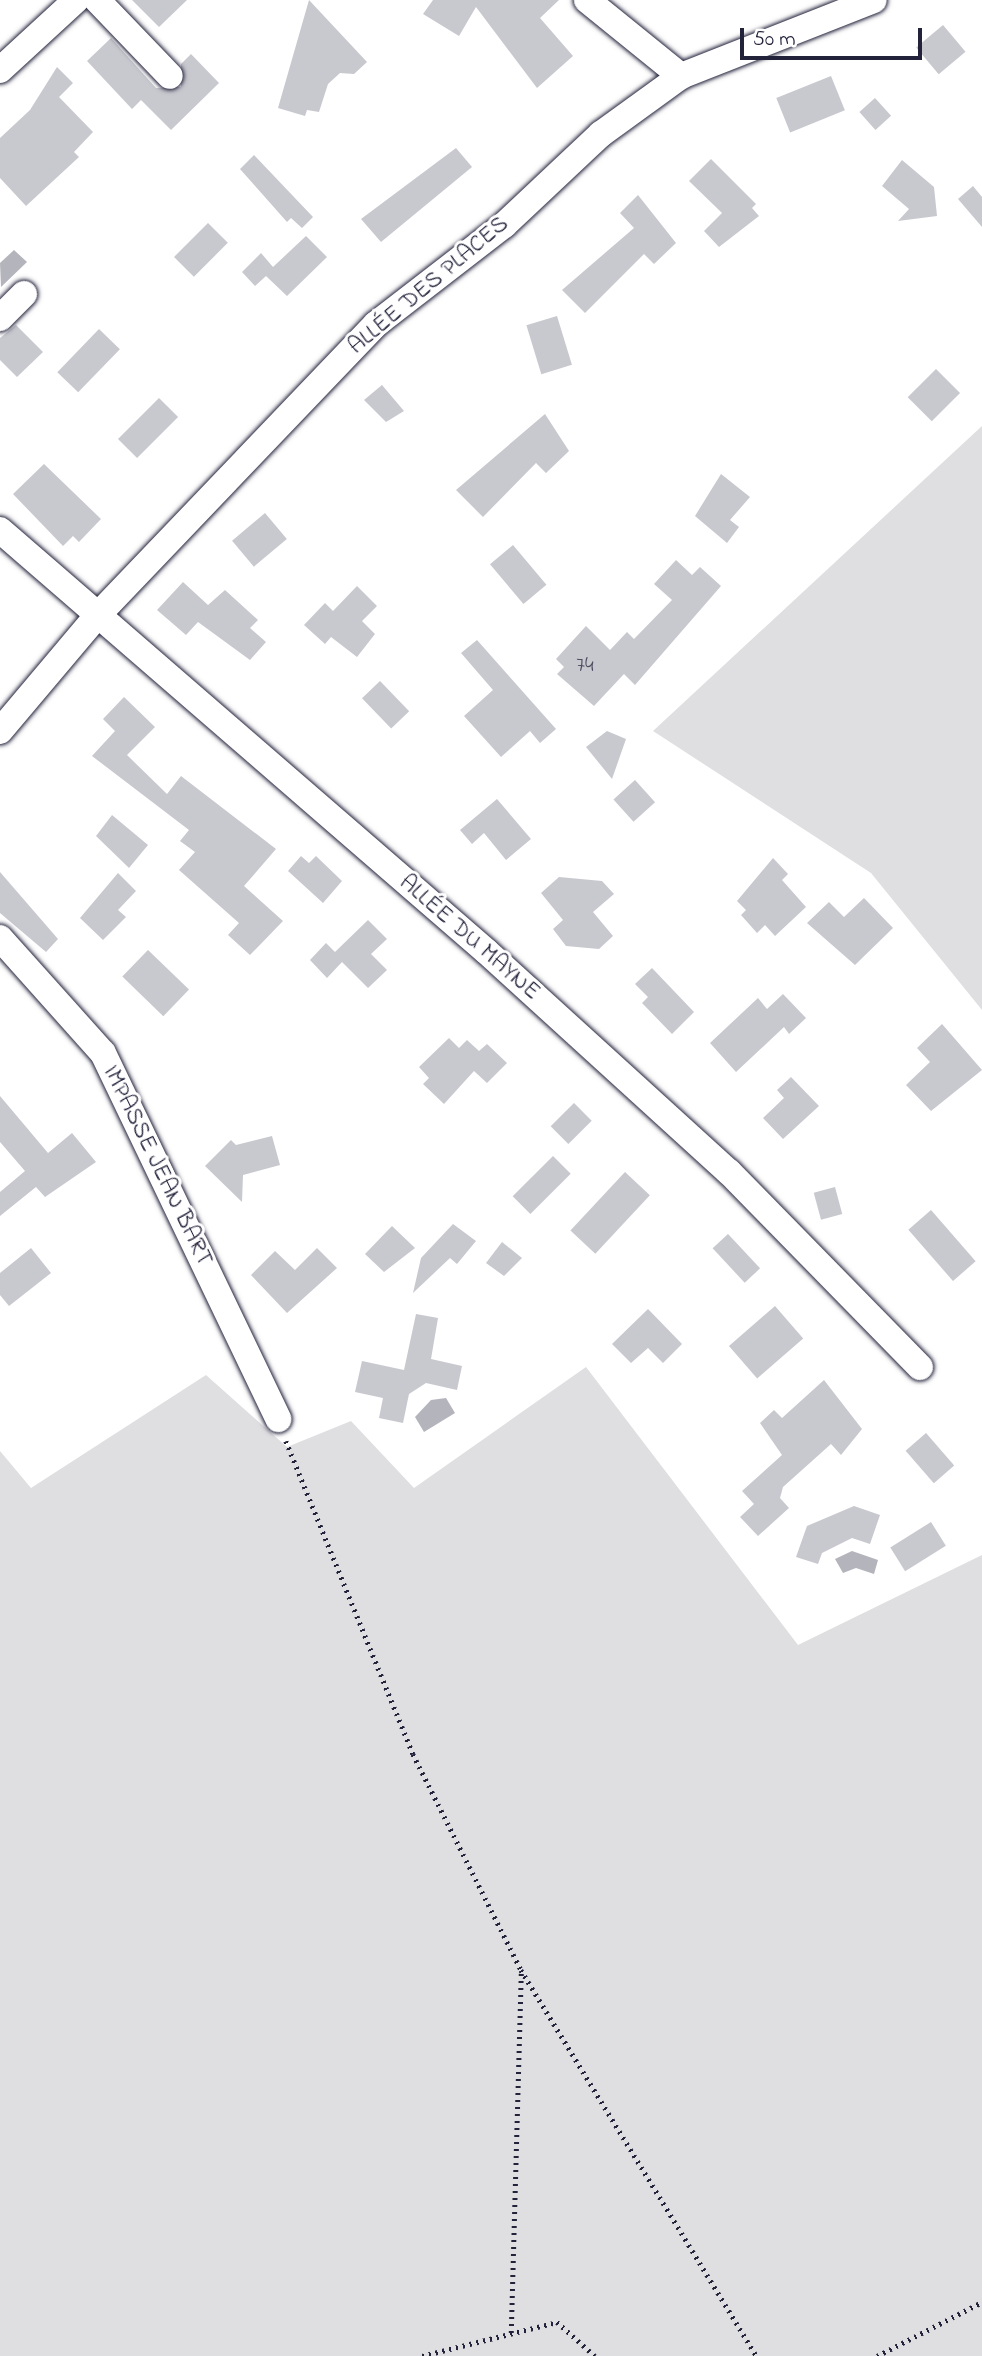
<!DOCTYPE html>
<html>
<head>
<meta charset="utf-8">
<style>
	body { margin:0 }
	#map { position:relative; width:982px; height:2356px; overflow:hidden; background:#fff; font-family:"Indie Flower",sans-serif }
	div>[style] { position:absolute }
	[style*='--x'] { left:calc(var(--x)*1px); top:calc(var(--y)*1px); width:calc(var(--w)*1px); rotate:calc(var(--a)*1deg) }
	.green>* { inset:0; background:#dfdfe2 }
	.water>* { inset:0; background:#b4b4bc }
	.building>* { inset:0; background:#c8c8cf; transform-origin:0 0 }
	.path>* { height:4.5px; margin-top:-2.25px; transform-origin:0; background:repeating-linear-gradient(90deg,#22223b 0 2px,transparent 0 7px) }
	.roads { filter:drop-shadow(0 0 2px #22223b) drop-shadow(0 0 2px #22223b) }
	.minor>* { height:26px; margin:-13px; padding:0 13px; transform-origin:13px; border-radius:13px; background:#fff }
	span { translate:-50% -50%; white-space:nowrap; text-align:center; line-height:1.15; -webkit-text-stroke:6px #fff; paint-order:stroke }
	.number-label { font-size:21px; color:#4c4c60 }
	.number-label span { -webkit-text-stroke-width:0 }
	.street-label { font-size:24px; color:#22223b }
	.scale { position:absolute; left:740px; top:28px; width:182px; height:32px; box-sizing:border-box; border:4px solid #22223b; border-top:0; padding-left:9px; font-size:21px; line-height:24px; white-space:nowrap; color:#22223b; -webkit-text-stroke:5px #fff; paint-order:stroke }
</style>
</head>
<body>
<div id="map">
	<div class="green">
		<i style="clip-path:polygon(982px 426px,982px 1010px,871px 873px,653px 731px)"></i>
		<i style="clip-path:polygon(586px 1367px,798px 1645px,982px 1555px,982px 2356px,0 2356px,0 1451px,31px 1488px,206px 1375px,287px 1447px,351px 1421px,414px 1488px)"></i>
	</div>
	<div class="water">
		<i style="clip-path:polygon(14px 250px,27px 262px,1px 287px,0 263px)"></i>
		<i style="clip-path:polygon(446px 1398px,455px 1413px,424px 1432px,415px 1417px,431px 1400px)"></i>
		<i style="clip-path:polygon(852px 1551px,878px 1560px,874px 1574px,856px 1568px,843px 1573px,835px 1559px)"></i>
	</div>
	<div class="building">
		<i style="clip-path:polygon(132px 0,187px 0,159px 27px)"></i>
		<i style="clip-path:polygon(309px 0,367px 62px,354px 74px,340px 73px,328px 84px,319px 112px,307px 110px,305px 116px,278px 108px)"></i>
		<i style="clip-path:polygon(433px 0,559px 0,540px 18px,573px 56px,537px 88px,476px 7px,459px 36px,423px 14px)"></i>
		<i style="left:943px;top:25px;width:35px;height:35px;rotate:50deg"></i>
		<i style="clip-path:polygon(111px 38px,156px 88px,181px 87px,181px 64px,191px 54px,219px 83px,171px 130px,141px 100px,132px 109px,87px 61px)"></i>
		<i style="clip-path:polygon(57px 67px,73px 83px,59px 97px,93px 132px,74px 152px,79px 157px,26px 206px,0 178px,0 138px,30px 110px)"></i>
		<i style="left:831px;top:76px;width:37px;height:59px;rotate:68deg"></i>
		<i style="left:875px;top:98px;width:24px;height:21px;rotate:48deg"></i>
		<i style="clip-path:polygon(456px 148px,472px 167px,381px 242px,361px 219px)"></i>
		<i style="clip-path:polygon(254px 155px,313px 217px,302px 228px,291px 218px,287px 222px,240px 169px)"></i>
		<i style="clip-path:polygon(711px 159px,756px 204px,752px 208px,759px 216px,719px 247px,704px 231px,722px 213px,689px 181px)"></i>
		<i style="clip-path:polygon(902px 160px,934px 187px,937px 216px,898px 221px,909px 209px,882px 186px)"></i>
		<i style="clip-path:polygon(973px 186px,982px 197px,982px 227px,958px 199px)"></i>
		<i style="clip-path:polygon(638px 195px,676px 243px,654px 264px,644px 254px,585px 313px,562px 290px,634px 228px,620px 213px)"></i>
		<i style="left:208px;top:223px;width:28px;height:48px;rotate:45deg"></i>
		<i style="clip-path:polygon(306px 236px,327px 257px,287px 296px,266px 276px,255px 286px,242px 272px,261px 253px,273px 267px)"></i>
		<i style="left:557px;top:316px;width:51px;height:32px;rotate:73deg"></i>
		<i style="clip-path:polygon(16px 325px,43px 352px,17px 377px,0 360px,0 338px)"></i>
		<i style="left:99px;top:329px;width:29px;height:60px;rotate:44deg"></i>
		<i style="left:936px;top:369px;width:34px;height:40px;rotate:45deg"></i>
		<i style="clip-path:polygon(382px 385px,404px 411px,386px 422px,364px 400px)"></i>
		<i style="left:159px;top:398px;width:27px;height:58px;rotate:45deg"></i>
		<i style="clip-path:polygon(545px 414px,569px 451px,546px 473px,536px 463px,483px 517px,456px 490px)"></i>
		<i style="clip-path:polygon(44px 464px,101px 519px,79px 542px,73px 536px,63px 546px,13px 494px)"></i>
		<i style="clip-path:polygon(721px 474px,750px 497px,730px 520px,739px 527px,727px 543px,695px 516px)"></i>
		<i style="left:265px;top:513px;width:34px;height:43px;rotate:50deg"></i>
		<i style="left:513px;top:545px;width:52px;height:30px;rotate:50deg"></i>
		<i style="clip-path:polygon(676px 560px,692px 575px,700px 567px,721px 586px,635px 685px,624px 674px,594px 706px,557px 674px,564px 667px,556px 659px,586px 626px,610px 650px,627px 632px,634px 639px,672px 600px,654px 584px)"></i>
		<i style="clip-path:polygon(183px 582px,208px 605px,225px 590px,258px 620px,250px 628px,266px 642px,250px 660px,198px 622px,186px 635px,157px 610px)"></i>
		<i style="clip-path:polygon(357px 586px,377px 606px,362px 621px,375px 634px,357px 657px,331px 637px,325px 644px,304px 625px,325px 603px,333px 611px)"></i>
		<i style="clip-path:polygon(477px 640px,556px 729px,540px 743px,530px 731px,501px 757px,464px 716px,493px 690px,461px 653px)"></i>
		<i style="left:380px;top:681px;width:42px;height:25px;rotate:46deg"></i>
		<i style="clip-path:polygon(124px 697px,155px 727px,127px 755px,167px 794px,181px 776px,276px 849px,244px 886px,283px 921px,250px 955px,228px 935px,239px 923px,179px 870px,195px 852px,180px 841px,189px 830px,92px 756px,115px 731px,103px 719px)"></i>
		<i style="clip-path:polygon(607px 731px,626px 739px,612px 779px,586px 747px)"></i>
		<i style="left:635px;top:780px;width:30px;height:29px;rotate:48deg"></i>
		<i style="clip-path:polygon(497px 799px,531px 839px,506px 860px,484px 833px,472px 844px,460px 830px)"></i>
		<i style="clip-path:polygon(112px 815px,148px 845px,129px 868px,96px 836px)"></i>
		<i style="clip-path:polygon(301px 856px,309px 863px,316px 856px,342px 881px,323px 903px,288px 871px)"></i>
		<i style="clip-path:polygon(773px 858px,788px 874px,782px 880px,806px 907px,775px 936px,765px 925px,757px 933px,741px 915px,746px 910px,737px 901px)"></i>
		<i style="clip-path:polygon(0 872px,58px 939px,46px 952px,0 913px)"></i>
		<i style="clip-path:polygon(118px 873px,136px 891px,118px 910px,126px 917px,103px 940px,80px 918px)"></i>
		<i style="clip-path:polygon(559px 877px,602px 881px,614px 894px,593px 912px,613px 936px,599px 949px,566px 946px,553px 929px,563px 920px,541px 893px)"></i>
		<i style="clip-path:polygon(864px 898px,893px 928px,855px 965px,807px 923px,829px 902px,844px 917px)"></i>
		<i style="clip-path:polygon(368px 920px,387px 939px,371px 954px,387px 970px,368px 988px,342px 962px,327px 978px,310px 960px,326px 943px,335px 952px)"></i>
		<i style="left:148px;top:950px;width:57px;height:37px;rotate:44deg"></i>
		<i style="clip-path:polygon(652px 968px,694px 1012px,672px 1034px,642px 1003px,648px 997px,635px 984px)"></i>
		<i style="clip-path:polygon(783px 994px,806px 1018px,789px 1034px,784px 1027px,736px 1072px,710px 1043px,758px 998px,767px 1009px)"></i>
		<i style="clip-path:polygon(942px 1024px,982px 1070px,931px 1111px,906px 1085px,930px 1062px,917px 1048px)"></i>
		<i style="clip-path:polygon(449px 1038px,459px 1048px,467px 1040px,479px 1051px,487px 1044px,507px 1063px,487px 1083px,474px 1071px,444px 1104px,423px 1084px,429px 1078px,419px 1067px)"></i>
		<i style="clip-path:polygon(791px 1077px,819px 1106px,783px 1139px,763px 1118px,784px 1098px,777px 1090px)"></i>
		<i style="clip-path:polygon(0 1096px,48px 1153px,72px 1133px,96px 1162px,45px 1197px,36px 1187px,0 1216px,0 1192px,25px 1171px,0 1142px)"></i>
		<i style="left:574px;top:1103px;width:25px;height:33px;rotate:45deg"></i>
		<i style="clip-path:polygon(272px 1136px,280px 1165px,243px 1175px,242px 1202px,205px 1166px,231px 1140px,236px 1145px)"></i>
		<i style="left:553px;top:1156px;width:25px;height:57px;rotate:45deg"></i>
		<i style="left:625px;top:1172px;width:34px;height:80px;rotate:43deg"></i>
		<i style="left:835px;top:1187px;width:28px;height:22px;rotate:75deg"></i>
		<i style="left:931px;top:1210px;width:68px;height:30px;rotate:49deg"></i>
		<i style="clip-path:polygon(453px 1224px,476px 1241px,457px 1264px,450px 1258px,413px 1293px,421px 1258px)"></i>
		<i style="clip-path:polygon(392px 1226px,415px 1248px,384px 1272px,365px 1254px)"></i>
		<i style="left:728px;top:1234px;width:47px;height:21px;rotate:47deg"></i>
		<i style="clip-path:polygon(502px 1242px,522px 1258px,504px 1276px,486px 1263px)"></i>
		<i style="clip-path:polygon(31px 1248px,51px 1273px,9px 1306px,0 1295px,0 1273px)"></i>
		<i style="clip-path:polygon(317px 1248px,337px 1268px,287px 1313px,251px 1275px,275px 1251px,295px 1270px)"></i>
		<i style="left:775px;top:1306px;width:43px;height:61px;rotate:49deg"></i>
		<i style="clip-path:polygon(648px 1309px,682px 1344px,663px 1363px,648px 1348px,631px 1363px,612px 1344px)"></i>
		<i style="clip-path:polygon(416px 1314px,438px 1318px,431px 1359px,462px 1366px,457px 1390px,426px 1383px,409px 1394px,403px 1423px,379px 1418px,383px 1398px,355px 1392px,362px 1361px,404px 1370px)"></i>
		<i style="clip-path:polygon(824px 1380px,862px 1429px,841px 1455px,831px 1444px,783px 1487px,780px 1498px,789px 1508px,758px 1536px,740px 1517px,754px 1504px,742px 1491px,782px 1455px,760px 1423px,774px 1410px,782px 1418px)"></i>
		<i style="left:926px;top:1433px;width:43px;height:27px;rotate:49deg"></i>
		<i style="clip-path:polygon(854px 1506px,880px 1515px,870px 1544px,852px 1538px,822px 1553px,818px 1564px,796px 1557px,807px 1526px)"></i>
		<i style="left:931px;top:1522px;width:28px;height:48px;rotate:58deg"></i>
	</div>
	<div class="path">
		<i style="--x:286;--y:1441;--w:338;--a:67.9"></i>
		<i style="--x:413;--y:1754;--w:241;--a:63.4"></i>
		<i style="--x:521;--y:1970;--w:452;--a:58.6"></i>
		<i style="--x:511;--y:2333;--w:363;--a:-88.4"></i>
		<i style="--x:422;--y:2356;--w:139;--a:-14.1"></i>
		<i style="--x:557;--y:2322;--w:51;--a:41.8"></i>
		<i style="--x:877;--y:2356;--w:118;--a:-27.2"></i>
	</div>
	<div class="roads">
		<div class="minor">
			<i style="--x:97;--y:0;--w:105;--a:46.2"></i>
			<i style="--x:587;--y:0;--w:121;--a:39"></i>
			<i style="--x:0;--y:70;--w:103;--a:-42.6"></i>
			<i style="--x:0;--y:318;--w:34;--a:-45"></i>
			<i style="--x:0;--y:530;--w:644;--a:40.91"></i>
			<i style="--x:487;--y:952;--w:327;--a:42.3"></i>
			<i style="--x:729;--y:1172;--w:273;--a:45.6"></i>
			<i style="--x:0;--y:731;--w:149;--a:-49.9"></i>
			<i style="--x:96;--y:617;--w:405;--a:-46.3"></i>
			<i style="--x:376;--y:324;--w:162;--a:-37.7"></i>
			<i style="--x:504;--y:225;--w:133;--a:-43.2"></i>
			<i style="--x:601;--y:134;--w:99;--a:-35.9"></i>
			<i style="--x:681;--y:76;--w:207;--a:-21.5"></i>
			<i style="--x:0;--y:938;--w:154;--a:48.2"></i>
			<i style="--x:103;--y:1053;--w:406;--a:64.4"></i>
		</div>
	</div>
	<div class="number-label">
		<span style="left:585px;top:666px">74</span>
	</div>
	<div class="street-label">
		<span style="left:429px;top:286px;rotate:-40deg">ALLÉE DES PLACES</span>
		<span style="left:469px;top:938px;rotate:41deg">ALLÉE DU MAYNE</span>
		<span style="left:157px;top:1166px;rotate:64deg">IMPASSE JEAN BART</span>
	</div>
	<div class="scale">50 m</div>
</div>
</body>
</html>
